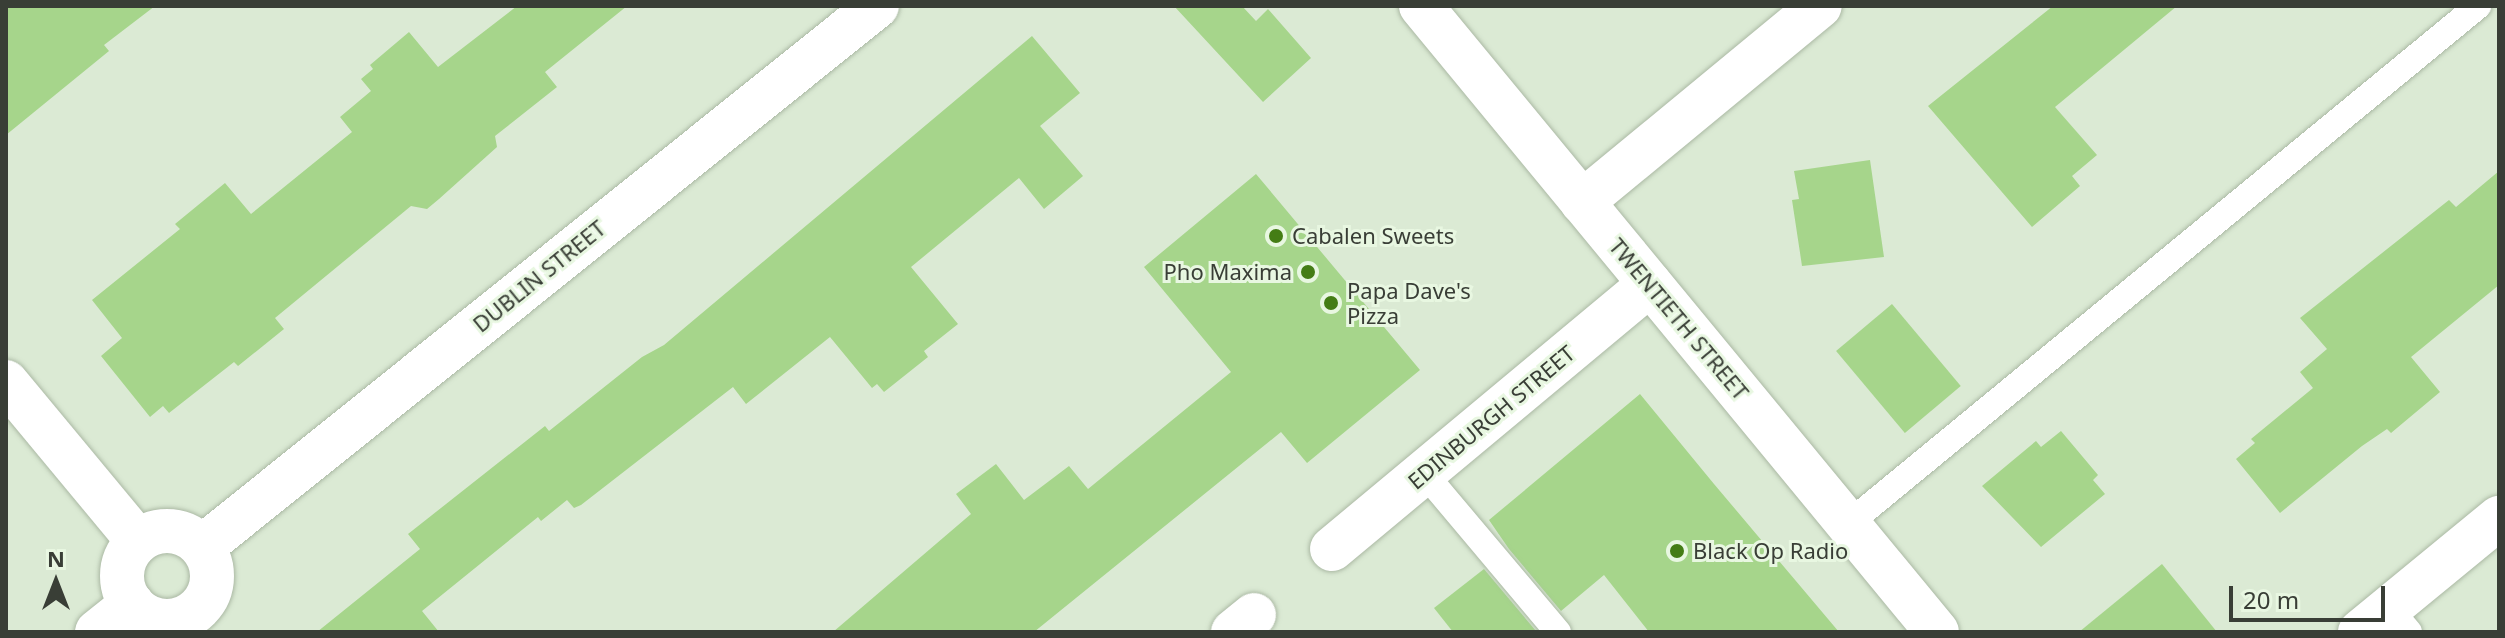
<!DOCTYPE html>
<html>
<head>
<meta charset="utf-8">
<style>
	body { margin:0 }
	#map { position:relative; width:2505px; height:638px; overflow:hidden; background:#dbead4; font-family:"Noto Sans",sans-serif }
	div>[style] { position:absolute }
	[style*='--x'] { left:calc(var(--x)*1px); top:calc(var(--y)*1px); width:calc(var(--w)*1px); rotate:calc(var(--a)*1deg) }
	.building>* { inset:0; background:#a6d58b; transform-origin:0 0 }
	.roads { filter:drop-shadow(0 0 2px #abb9a4) drop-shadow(0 0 2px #abb9a4) }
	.lane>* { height:26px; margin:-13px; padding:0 13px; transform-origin:13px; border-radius:13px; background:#fff }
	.street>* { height:44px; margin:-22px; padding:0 22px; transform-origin:22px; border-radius:22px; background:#fff }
	.street>.ring { margin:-22px; padding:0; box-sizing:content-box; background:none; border:44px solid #fff; border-radius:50% }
	.secondary>* { height:44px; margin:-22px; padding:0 22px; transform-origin:22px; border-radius:22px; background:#fff }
	.dots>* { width:22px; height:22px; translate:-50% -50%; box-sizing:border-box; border:4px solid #e8f7e1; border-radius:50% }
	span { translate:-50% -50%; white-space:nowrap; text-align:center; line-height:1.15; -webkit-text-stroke:6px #e8f7e1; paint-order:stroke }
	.poi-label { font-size:22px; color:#393e36 }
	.left { translate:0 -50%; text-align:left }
	.right { translate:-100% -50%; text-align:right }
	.street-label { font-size:22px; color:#393e36 }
	.frame { position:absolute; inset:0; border:8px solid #393e36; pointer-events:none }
	.north { position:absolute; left:16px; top:542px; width:80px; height:80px; -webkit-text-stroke:6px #e8f7e1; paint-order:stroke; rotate:0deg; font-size:22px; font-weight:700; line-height:32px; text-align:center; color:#393e36 }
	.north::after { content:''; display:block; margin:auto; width:28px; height:36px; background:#393e36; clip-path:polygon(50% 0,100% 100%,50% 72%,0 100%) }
	.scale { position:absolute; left:2229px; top:586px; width:156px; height:36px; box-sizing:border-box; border:4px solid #393e36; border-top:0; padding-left:10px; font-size:24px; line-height:28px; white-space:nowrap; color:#393e36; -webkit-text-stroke:6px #e8f7e1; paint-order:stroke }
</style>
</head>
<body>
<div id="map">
	<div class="building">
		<i style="clip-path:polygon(6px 6px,155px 6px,104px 45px,109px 51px,6px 135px)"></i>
		<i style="clip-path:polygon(517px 6px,627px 6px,545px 72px,557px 87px,495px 136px,497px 147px,439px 199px,427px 209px,411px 206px,275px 318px,284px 329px,238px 366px,234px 362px,169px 413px,163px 406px,150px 417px,101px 356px,122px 338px,92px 300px,180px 229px,175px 224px,225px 183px,251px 214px,352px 132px,340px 117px,371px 91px,361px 79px,373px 69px,370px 65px,409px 32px,438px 67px)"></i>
		<i style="clip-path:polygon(1174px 6px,1242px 6px,1256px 21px,1268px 9px,1311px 58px,1263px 102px)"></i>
		<i style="clip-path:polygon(2053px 6px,2177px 6px,2055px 107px,2097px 155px,2072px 176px,2080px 186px,2032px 227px,1928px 106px)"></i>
		<i style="clip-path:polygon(1032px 36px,1080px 93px,1040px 126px,1083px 176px,1044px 209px,1019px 178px,911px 267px,958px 324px,924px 351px,928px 357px,884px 392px,877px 384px,872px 388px,830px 337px,746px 404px,733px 387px,581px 505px,574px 508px,567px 500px,541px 521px,538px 517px,422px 611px,439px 632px,317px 632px,420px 549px,408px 534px,545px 426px,549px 431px,642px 357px,664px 345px)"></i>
		<i style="clip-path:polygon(1870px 160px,1884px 257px,1802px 266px,1792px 200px,1799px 199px,1794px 171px)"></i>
		<i style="clip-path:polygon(2499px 171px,2499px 285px,2411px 357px,2440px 392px,2391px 433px,2387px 429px,2362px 446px,2280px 513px,2236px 459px,2255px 443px,2251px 439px,2313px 388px,2300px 372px,2327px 349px,2300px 318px,2449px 200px,2456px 207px)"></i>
		<i style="clip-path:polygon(1256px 174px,1420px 370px,1307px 463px,1281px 432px,1034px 632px,833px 632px,971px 514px,956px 494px,996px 464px,1024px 500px,1069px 466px,1088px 489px,1231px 372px,1144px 267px)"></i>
		<i style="left:1892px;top:304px;width:107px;height:73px;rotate:50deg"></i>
		<i style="clip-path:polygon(1640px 394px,1714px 484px,1839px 632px,1649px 632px,1604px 575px,1561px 611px,1509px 549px,1489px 520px)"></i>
		<i style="clip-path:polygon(2061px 431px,2098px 475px,2093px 480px,2105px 494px,2041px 547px,1982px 486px,2036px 441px,2041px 447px)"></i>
		<i style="clip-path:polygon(2162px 564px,2217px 632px,2079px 632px)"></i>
		<i style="clip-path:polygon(1484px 569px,1536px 631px,1453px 632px,1434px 608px)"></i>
	</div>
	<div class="roads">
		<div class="lane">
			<i style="--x:1424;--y:473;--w:208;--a:49.9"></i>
			<i style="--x:1848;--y:524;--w:816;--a:-39.43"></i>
			<i style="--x:2389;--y:608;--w:31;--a:50"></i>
		</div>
		<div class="street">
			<i style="--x:1582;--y:202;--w:308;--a:-39.5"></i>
			<i style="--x:6;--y:382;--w:207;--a:50.3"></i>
			<i class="ring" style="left:122px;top:531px;width:46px;height:46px"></i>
			<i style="--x:202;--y:547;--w:865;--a:-38.71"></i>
			<i style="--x:1332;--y:549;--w:414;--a:-39.8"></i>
			<i style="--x:97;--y:632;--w:45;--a:-38.7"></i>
			<i style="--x:1233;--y:632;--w:27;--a:-39"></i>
		</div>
		<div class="secondary">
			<i style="--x:1421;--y:6;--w:811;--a:50.5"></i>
			<i style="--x:2360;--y:632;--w:180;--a:-39.4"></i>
		</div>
	</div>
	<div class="dots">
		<i style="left:1276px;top:236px;background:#447d15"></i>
		<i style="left:1308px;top:272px;background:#447d15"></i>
		<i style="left:1331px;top:303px;background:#447d15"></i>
		<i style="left:1677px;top:551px;background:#447d15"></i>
	</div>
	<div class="poi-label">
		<span class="left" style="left:1292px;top:236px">Cabalen Sweets</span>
		<span class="right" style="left:1292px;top:272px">Pho Maxima</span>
		<span class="left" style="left:1347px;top:303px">Papa Dave's<br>Pizza</span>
		<span class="left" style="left:1693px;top:551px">Black Op Radio</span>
	</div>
	<div class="street-label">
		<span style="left:539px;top:276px;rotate:-39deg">DUBLIN STREET</span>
		<span style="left:1679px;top:319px;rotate:50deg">TWENTIETH STREET</span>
		<span style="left:1491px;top:417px;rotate:-40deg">EDINBURGH STREET</span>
	</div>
	<div class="frame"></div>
	<div class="north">N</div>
	<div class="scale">20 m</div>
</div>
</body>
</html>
